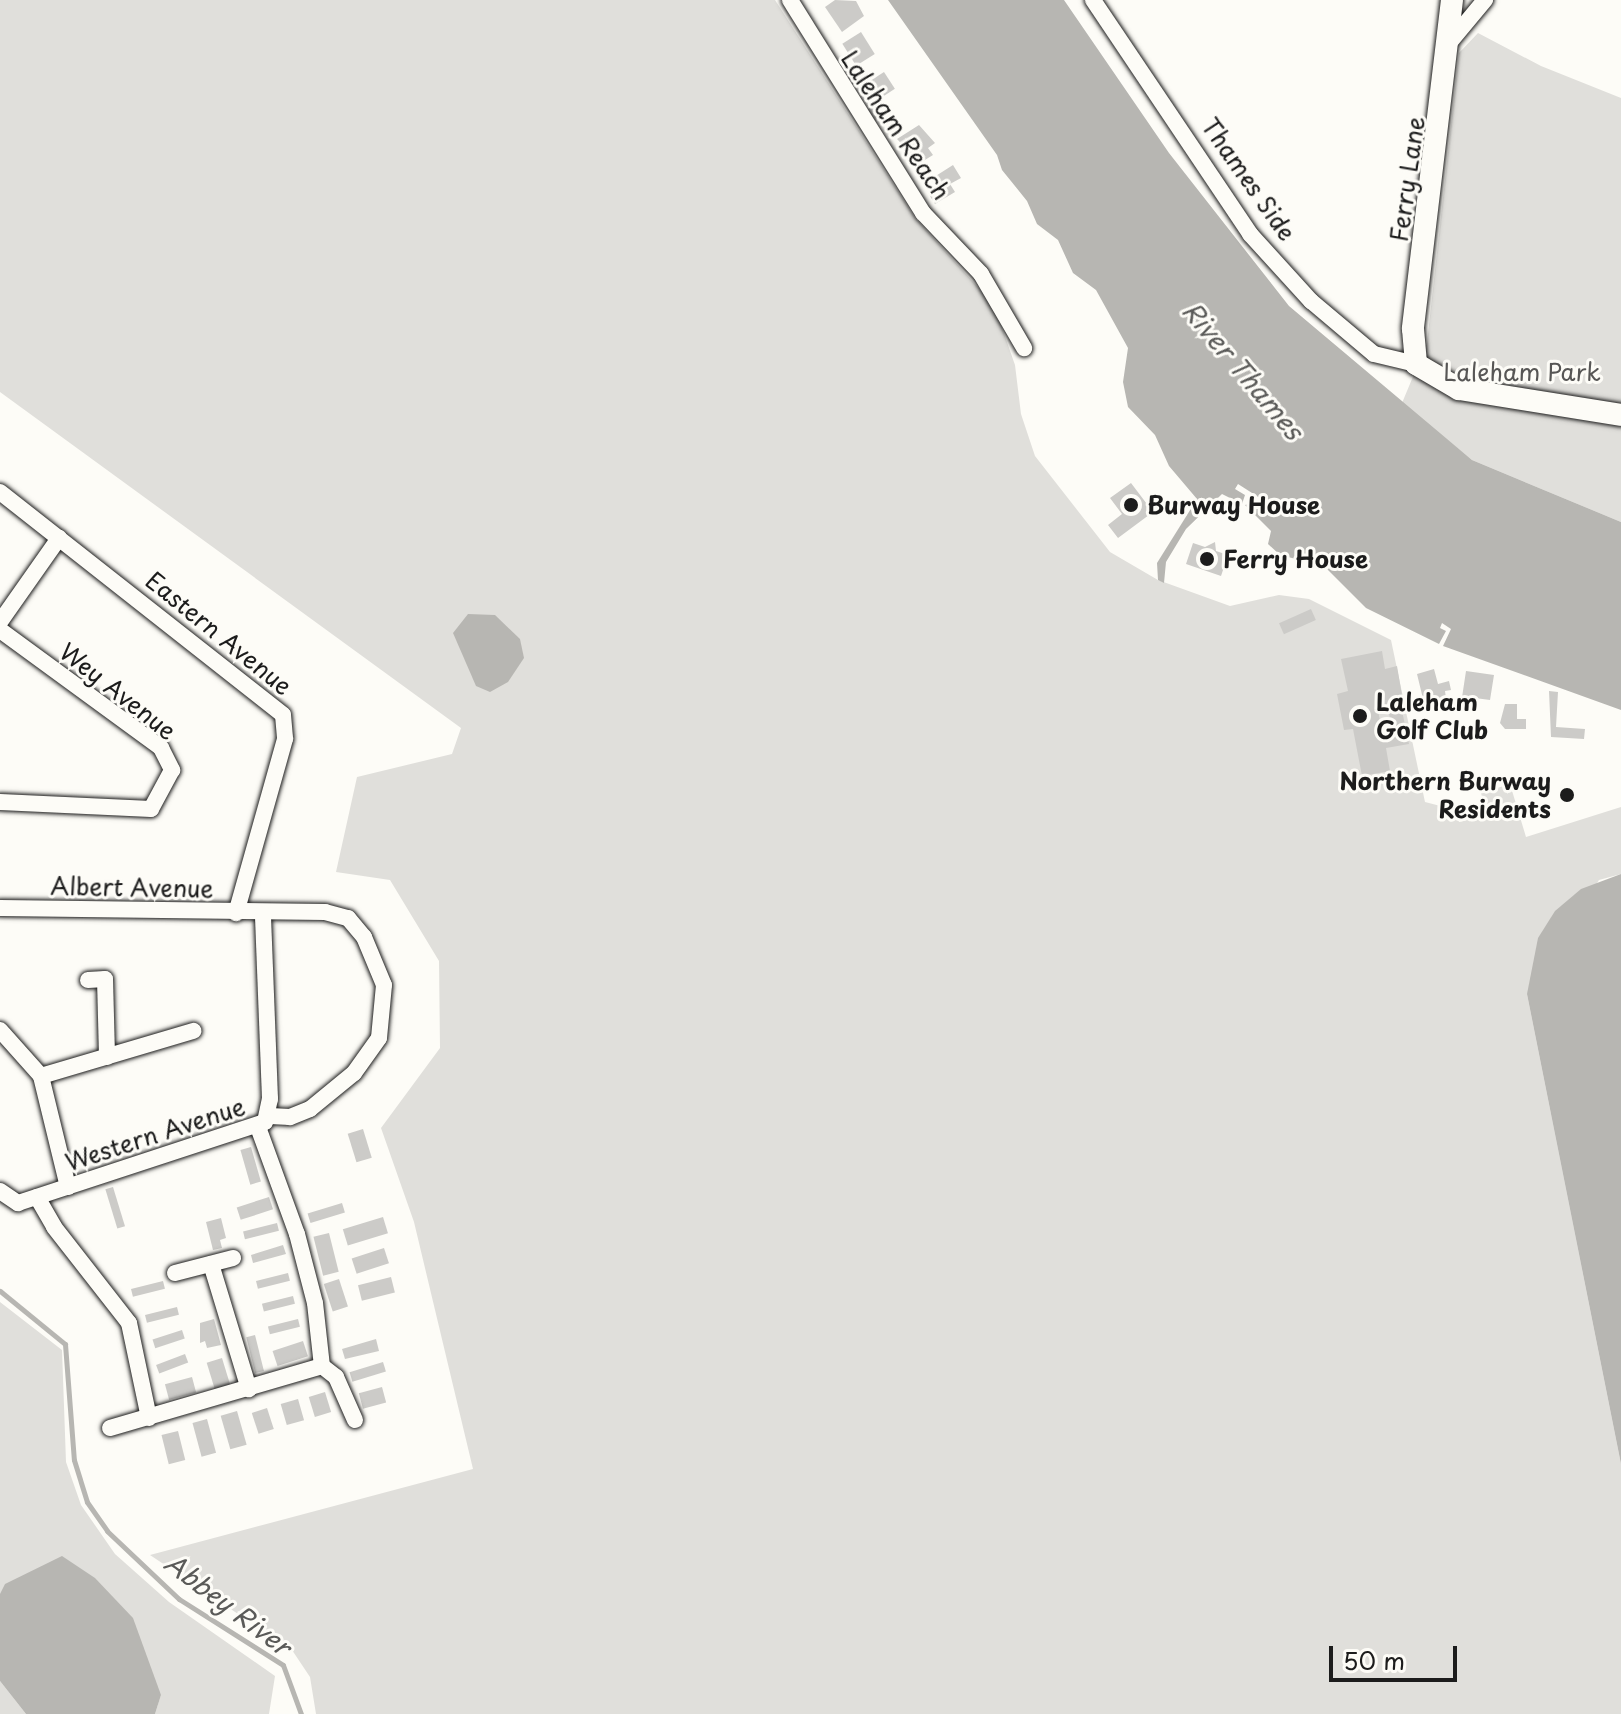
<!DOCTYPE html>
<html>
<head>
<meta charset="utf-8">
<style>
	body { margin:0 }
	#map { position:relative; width:1621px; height:1714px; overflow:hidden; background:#fdfcf7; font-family:"Playpen Sans",sans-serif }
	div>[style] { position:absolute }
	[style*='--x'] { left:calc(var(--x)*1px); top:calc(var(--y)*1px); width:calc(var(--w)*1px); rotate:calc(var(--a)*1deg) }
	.green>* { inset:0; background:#e0dfdb }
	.water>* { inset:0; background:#b7b6b2 }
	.stream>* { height:5px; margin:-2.5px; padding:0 2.5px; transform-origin:2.5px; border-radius:2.5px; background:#b7b6b2 }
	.building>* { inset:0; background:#cccbc8; transform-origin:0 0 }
	.roads { filter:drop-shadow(0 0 2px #1c1c1c) drop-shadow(0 0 2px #1c1c1c) }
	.street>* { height:16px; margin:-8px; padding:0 8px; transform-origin:8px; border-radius:8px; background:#fdfcf7 }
	.secondary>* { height:22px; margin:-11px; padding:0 11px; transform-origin:11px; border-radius:11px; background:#fdfcf7 }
	.dots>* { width:22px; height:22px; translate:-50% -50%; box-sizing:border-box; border:4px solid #fdfcf7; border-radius:50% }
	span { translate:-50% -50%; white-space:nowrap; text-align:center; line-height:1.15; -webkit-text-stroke:6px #fdfcf7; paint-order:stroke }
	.street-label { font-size:24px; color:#1c1c1c }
	.park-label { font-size:24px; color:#575655 }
	.poi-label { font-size:24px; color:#1c1c1c; font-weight:700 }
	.left { translate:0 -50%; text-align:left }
	.right { translate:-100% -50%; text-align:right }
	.water-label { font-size:26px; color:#5a5a58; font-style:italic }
	.scale { position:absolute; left:1329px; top:1646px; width:128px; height:36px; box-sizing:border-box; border:4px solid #1c1c1c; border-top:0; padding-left:10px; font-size:24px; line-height:28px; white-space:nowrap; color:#1c1c1c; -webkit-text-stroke:6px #fdfcf7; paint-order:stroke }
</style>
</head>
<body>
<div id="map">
	<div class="green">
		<i style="clip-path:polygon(0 0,775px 0,915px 218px,994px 305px,1015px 365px,1021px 414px,1035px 456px,1110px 552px,1158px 580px,1230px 606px,1279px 595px,1309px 599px,1391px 640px,1425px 802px,1456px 810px,1459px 822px,1487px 815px,1481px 793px,1510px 784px,1526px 837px,1621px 807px,1621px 874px,1599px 880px,1527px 994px,1621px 1464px,1621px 1714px,316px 1714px,310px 1677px,292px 1650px,150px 1555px,473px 1469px,414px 1222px,381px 1128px,440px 1048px,439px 961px,390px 880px,336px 872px,357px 777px,452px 754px,461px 728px,0 392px)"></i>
		<i style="clip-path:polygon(1478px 33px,1541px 66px,1621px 98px,1621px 522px,1472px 460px,1402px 403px,1427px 343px,1459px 53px)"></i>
		<i style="clip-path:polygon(0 1302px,62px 1350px,66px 1462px,81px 1505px,115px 1554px,169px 1602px,275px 1676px,269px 1714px,155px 1714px,161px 1695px,0 1594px)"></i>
		<i style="clip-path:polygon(0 1681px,26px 1714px,0 1714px)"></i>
	</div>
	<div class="water">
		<i style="clip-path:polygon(888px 0,1064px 0,1169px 153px,1289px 306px,1472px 460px,1621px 522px,1621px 710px,1443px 646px,1451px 629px,1442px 623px,1440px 628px,1446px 631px,1439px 644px,1366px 608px,1324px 566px,1280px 555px,1268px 544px,1271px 531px,1245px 505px,1263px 500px,1238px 484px,1235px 489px,1245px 495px,1242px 504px,1222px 494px,1186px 529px,1166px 562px,1164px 583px,1158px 580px,1157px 563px,1197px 499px,1169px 466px,1155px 435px,1128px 407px,1123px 382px,1128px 348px,1096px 290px,1073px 273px,1058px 240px,1037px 224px,1027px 201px,1002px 170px,997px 155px)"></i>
		<i style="clip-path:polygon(468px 614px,495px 615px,520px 639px,524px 658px,508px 682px,490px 692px,476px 686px,453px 633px)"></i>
		<i style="clip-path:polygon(1621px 874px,1621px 1464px,1527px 994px,1538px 938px,1555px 911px,1581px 889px)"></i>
		<i style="clip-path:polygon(62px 1556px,95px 1578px,133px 1618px,161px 1695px,155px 1714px,26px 1714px,0 1681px,0 1594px,5px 1584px)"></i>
	</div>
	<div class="stream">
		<i style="--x:0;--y:1291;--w:84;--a:39.2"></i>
		<i style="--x:65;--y:1344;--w:116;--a:85.6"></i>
		<i style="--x:74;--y:1460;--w:44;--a:72.8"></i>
		<i style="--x:87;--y:1502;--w:35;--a:55"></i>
		<i style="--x:107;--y:1531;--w:99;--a:43.4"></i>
		<i style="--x:179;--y:1599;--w:123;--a:32.4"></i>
		<i style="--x:283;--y:1665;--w:52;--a:69.8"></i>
	</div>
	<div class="building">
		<i style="clip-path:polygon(835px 0,856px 1px,864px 16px,842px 32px,825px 7px)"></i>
		<i style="left:861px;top:32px;width:26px;height:22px;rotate:58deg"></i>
		<i style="left:857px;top:67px;width:14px;height:15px;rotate:56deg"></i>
		<i style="left:884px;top:72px;width:20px;height:25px;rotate:57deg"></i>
		<i style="left:880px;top:101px;width:14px;height:15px;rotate:56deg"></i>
		<i style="clip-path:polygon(919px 125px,935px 143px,928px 148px,933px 155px,920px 163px,897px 139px)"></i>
		<i style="clip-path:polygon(953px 165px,961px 178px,950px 184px,955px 192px,935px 204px,928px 193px,937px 188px,931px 179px)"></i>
		<i style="clip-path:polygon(1131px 483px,1153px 512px,1118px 538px,1108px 525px,1122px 514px,1110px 498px)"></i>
		<i style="clip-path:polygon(1215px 542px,1216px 551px,1228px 555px,1221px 576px,1186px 564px,1193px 543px,1205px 547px)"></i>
		<i style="left:1311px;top:609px;width:12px;height:35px;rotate:66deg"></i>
		<i style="clip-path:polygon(1382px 651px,1385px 669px,1397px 666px,1403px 701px,1377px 706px,1381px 725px,1391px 723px,1388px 709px,1401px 706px,1409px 744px,1386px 748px,1390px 771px,1362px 776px,1353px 729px,1344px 730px,1337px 694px,1348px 691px,1341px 659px)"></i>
		<i style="clip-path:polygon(1434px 669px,1438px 684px,1449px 681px,1451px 690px,1445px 691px,1446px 698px,1424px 703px,1417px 674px)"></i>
		<i style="clip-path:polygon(1466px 671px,1494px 675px,1490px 700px,1475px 698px,1474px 706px,1461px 704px)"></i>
		<i style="clip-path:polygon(1549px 691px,1558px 692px,1556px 727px,1585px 729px,1584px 739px,1551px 737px)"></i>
		<i style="clip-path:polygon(1505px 704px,1517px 704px,1517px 719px,1526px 719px,1526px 729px,1505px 729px,1500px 723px)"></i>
		<i style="left:363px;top:1129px;width:30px;height:16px;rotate:73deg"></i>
		<i style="left:251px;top:1147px;width:36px;height:11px;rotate:74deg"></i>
		<i style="left:113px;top:1187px;width:41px;height:8px;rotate:73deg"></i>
		<i style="left:269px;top:1197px;width:13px;height:34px;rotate:72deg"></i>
		<i style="left:342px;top:1203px;width:10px;height:36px;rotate:73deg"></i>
		<i style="left:383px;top:1217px;width:17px;height:42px;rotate:73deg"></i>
		<i style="clip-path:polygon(221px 1218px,226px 1238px,220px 1240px,222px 1248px,213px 1250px,206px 1222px)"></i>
		<i style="left:277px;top:1223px;width:8px;height:35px;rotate:76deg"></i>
		<i style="left:329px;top:1233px;width:40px;height:16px;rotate:76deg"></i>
		<i style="clip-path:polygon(283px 1245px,286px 1254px,253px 1263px,251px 1255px)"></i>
		<i style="left:384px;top:1248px;width:16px;height:34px;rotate:72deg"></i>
		<i style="left:288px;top:1273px;width:8px;height:33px;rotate:76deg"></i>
		<i style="left:391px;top:1277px;width:16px;height:34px;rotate:76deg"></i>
		<i style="left:339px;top:1279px;width:29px;height:16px;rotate:72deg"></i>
		<i style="left:163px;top:1281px;width:8px;height:33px;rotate:76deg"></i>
		<i style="left:293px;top:1296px;width:8px;height:32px;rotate:76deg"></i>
		<i style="left:177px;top:1307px;width:8px;height:33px;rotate:76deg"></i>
		<i style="clip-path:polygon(214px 1319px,221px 1345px,207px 1348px,205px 1341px,200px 1343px,200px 1323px)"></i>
		<i style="left:298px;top:1319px;width:8px;height:31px;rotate:76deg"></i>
		<i style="left:182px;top:1330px;width:9px;height:31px;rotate:72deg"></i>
		<i style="left:255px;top:1335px;width:37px;height:9px;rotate:76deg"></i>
		<i style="clip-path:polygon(376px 1339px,379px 1351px,345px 1359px,342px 1349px)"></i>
		<i style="left:303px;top:1341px;width:16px;height:32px;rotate:72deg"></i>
		<i style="left:185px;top:1354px;width:9px;height:31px;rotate:69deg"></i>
		<i style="left:222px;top:1358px;width:28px;height:16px;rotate:73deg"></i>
		<i style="left:383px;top:1362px;width:10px;height:35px;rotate:73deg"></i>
		<i style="left:192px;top:1377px;width:16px;height:28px;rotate:75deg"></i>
		<i style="left:382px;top:1387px;width:16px;height:24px;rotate:75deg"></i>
		<i style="left:325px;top:1392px;width:21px;height:17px;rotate:73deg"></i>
		<i style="left:298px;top:1399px;width:22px;height:18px;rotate:74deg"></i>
		<i style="left:267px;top:1408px;width:22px;height:16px;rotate:72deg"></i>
		<i style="left:237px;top:1411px;width:35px;height:17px;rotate:74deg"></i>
		<i style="left:207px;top:1419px;width:35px;height:15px;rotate:75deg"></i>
		<i style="left:178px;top:1431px;width:30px;height:17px;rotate:76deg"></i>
	</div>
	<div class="roads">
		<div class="street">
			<i style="--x:790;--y:0;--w:251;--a:58"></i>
			<i style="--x:923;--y:213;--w:84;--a:46.4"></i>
			<i style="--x:981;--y:274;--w:86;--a:59.8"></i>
			<i style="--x:1093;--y:0;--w:282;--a:56.1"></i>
			<i style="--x:1250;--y:234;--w:91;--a:47.7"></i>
			<i style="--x:1311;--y:301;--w:82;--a:40.1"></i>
			<i style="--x:1374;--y:354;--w:43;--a:13.4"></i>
			<i style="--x:1450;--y:42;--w:55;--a:-50.2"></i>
			<i style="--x:0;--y:492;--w:360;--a:38.2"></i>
			<i style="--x:283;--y:715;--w:24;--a:85"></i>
			<i style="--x:285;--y:739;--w:181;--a:105.7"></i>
			<i style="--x:0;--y:622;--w:103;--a:-54.9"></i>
			<i style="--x:0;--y:630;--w:200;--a:36.2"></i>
			<i style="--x:161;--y:748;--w:25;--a:63"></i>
			<i style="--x:172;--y:770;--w:44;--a:118.3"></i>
			<i style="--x:151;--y:809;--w:151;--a:-177.3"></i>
			<i style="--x:0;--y:908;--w:325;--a:0.7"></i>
			<i style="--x:325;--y:912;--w:24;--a:15"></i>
			<i style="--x:348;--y:918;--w:25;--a:50"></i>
			<i style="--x:364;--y:937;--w:52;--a:67.4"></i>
			<i style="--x:384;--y:985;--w:53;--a:95.4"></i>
			<i style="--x:379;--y:1038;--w:43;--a:125.5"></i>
			<i style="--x:354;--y:1073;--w:57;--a:140.7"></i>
			<i style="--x:310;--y:1109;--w:22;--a:158"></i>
			<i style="--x:290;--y:1117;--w:20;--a:-177"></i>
			<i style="--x:88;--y:980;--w:17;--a:-3"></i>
			<i style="--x:105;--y:979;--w:78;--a:88.5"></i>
			<i style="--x:0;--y:1030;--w:62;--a:48.3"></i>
			<i style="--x:258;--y:1127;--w:114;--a:70"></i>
			<i style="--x:297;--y:1234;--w:71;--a:75.4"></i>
			<i style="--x:315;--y:1303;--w:63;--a:83.7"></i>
			<i style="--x:68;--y:1187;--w:114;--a:-103.7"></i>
			<i style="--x:41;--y:1076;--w:159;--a:-16.5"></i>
			<i style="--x:0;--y:1191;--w:22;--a:34"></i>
			<i style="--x:18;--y:1203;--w:260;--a:-18.2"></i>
			<i style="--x:265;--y:1122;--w:24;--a:-78"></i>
			<i style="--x:270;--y:1099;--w:185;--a:-92.2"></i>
			<i style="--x:37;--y:1197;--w:34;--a:60"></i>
			<i style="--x:54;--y:1227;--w:122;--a:52"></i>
			<i style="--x:129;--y:1323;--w:97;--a:78.1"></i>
			<i style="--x:211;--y:1264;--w:131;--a:73.1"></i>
			<i style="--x:175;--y:1273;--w:60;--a:-14.5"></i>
			<i style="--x:110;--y:1428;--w:221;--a:-16.3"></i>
			<i style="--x:322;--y:1366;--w:18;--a:38"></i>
			<i style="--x:336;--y:1377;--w:47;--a:66.2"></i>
		</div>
		<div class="secondary">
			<i style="--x:1452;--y:0;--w:331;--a:96.8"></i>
			<i style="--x:1413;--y:329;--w:35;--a:85"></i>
			<i style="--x:1416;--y:364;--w:50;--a:30.2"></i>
			<i style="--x:1459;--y:389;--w:164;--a:9.1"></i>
		</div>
	</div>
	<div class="dots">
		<i style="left:1131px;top:505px;background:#1c1c1c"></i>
		<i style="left:1207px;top:559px;background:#1c1c1c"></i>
		<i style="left:1360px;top:716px;background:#1c1c1c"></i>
		<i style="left:1567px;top:795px;background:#1c1c1c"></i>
	</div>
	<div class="street-label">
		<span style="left:896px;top:125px;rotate:56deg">Laleham Reach</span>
		<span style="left:1249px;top:179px;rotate:55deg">Thames Side</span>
		<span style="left:1407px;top:179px;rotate:-82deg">Ferry Lane</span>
		<span style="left:219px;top:633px;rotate:39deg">Eastern Avenue</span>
		<span style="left:118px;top:691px;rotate:38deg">Wey Avenue</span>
		<span style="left:132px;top:887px;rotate:1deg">Albert Avenue</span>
		<span style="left:155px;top:1134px;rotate:-18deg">Western Avenue</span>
	</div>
	<div class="park-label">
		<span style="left:1522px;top:372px">Laleham Park</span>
	</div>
	<div class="poi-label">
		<span class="left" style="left:1147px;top:505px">Burway House</span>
		<span class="left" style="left:1223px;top:559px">Ferry House</span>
		<span class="left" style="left:1376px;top:716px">Laleham<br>Golf Club</span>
		<span class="right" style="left:1551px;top:795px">Northern Burway<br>Residents</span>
	</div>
	<div class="water-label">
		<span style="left:1243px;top:370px;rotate:50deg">River Thames</span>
		<span style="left:228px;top:1604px;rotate:37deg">Abbey River</span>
	</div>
	<div class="scale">50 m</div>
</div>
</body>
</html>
